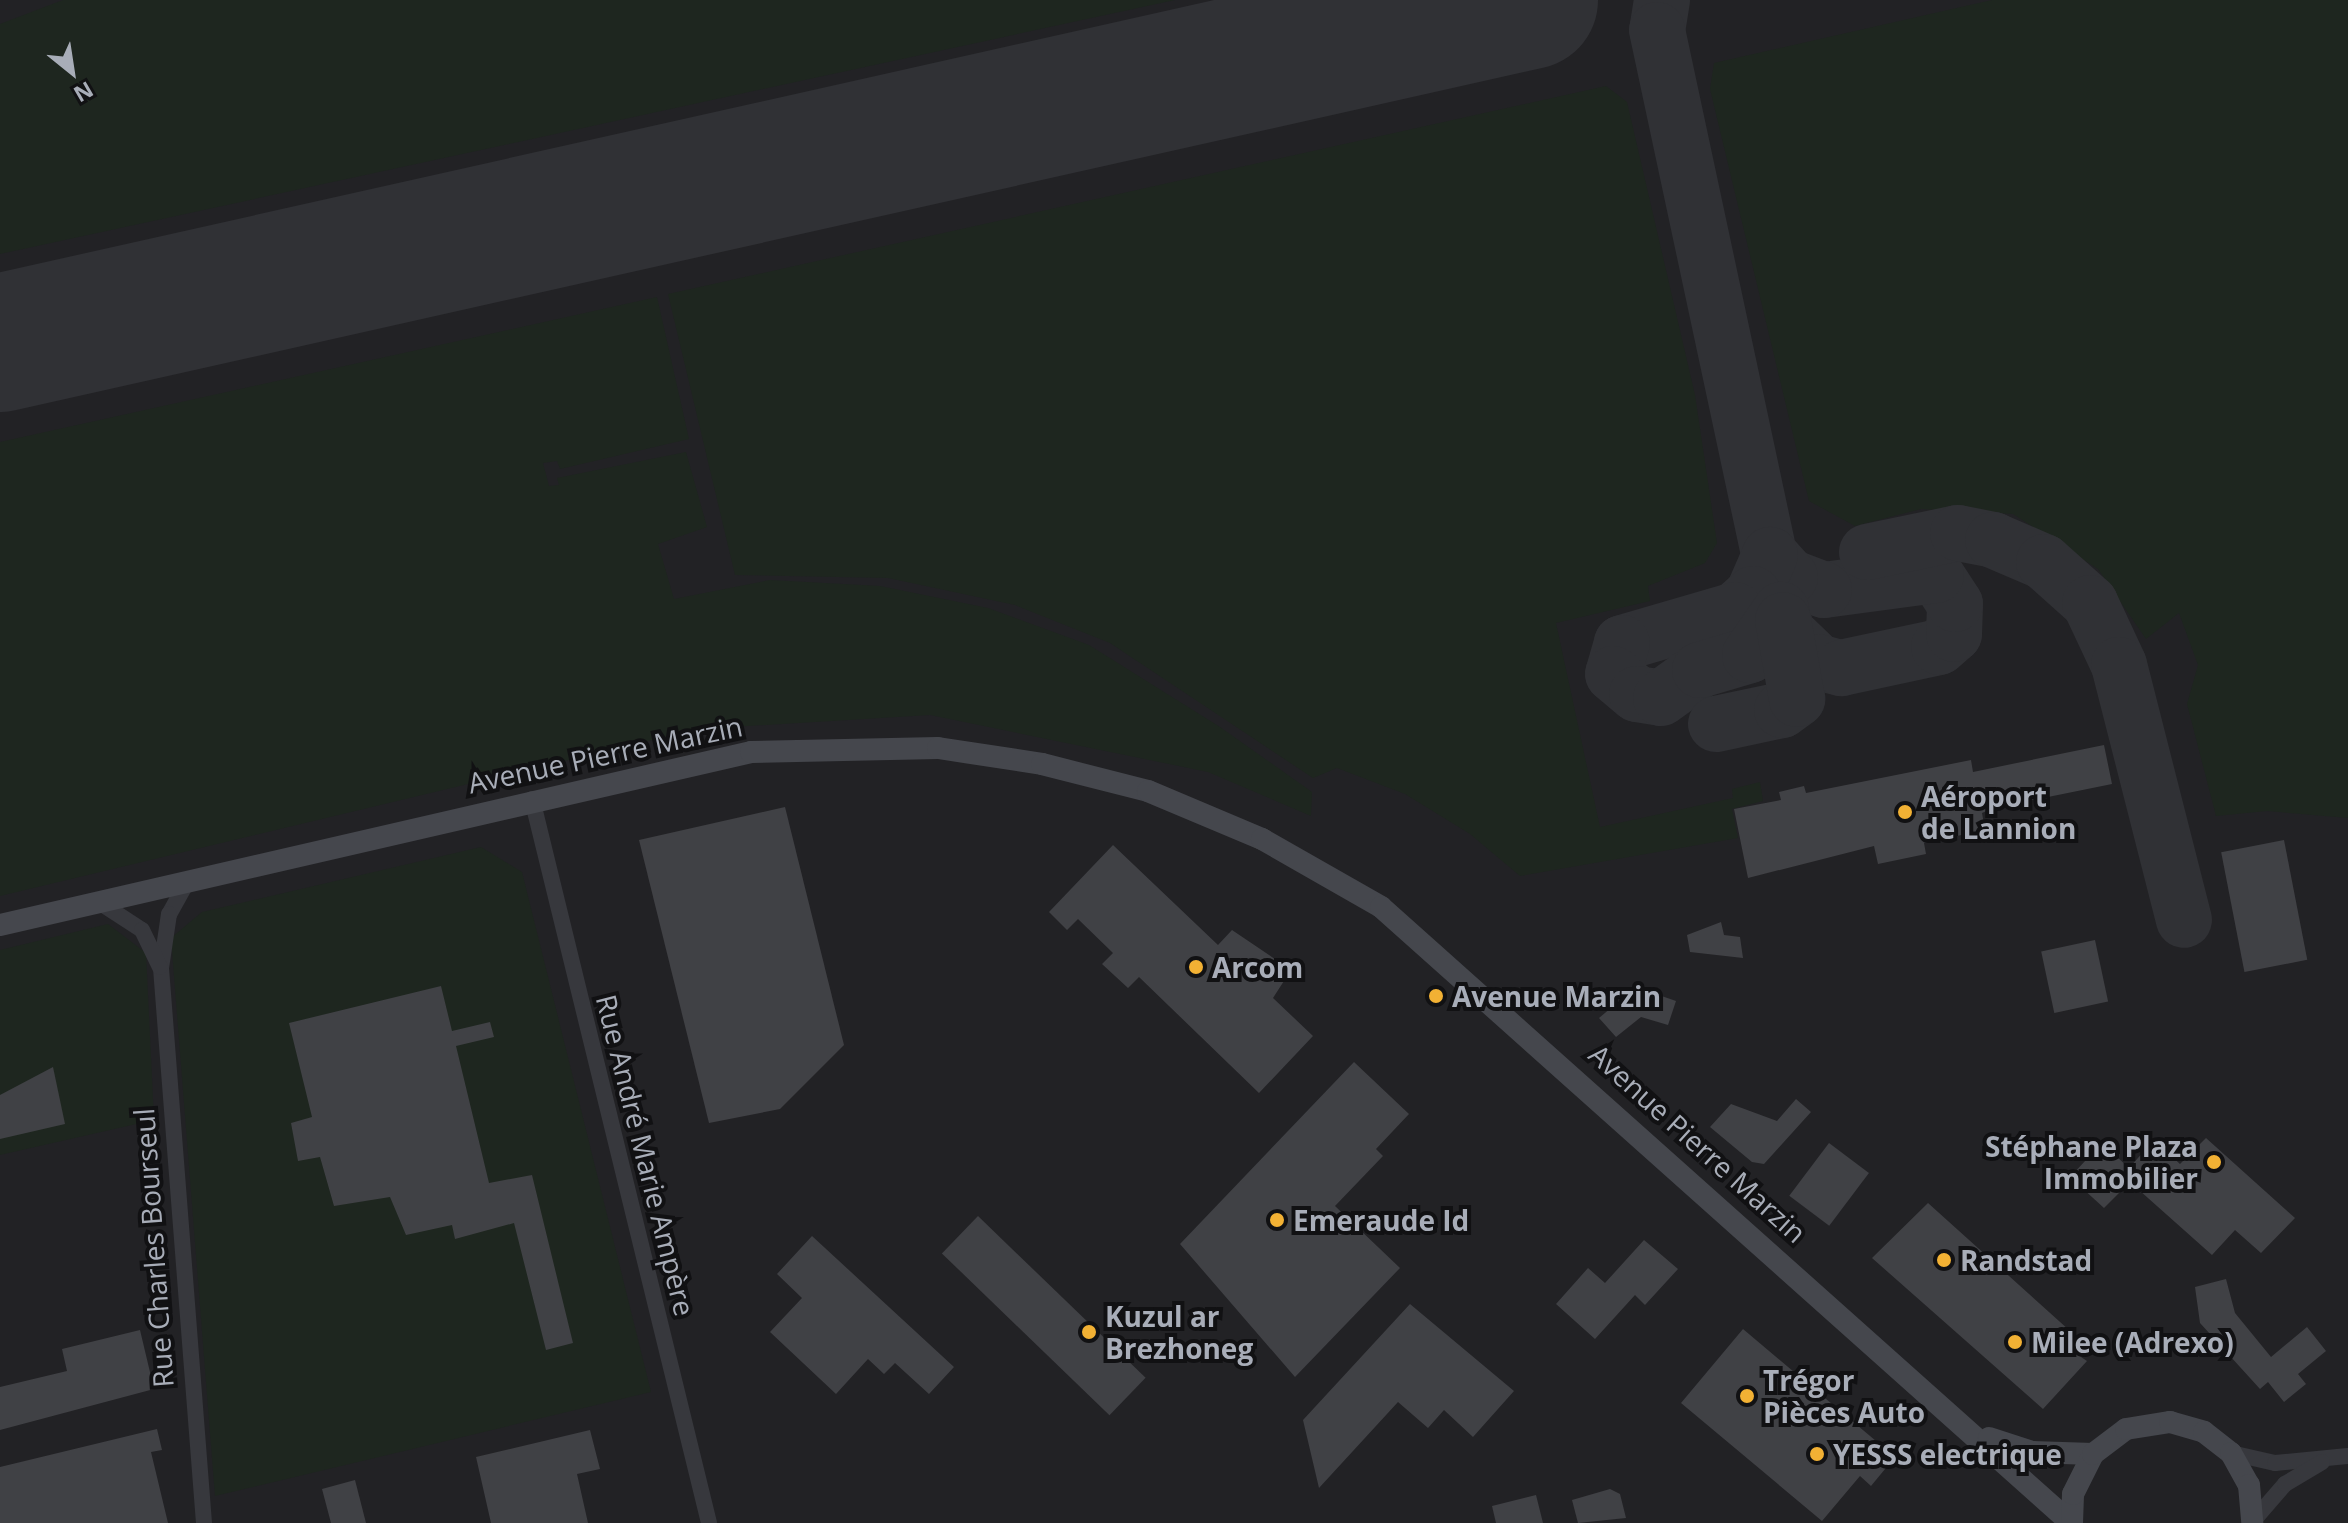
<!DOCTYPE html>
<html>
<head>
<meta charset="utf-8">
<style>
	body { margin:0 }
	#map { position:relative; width:2348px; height:1523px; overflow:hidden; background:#161618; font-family:"Open Sans",sans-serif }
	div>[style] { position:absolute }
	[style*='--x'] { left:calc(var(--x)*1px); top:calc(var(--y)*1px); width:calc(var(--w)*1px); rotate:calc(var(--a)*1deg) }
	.built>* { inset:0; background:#222225; transform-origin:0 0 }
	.green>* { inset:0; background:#1e261f }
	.taxiway>* { height:56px; margin:-28px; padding:0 28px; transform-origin:28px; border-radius:28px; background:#303135 }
	.runway>* { height:138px; margin:-69px; padding:0 69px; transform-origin:69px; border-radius:69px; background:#303135 }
	.building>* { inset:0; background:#404145; transform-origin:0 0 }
	.minor>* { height:16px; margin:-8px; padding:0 8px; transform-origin:8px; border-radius:8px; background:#37383d }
	.secondary>* { height:22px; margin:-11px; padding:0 11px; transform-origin:11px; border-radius:11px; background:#45474d }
	.dots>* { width:22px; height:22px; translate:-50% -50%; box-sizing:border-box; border:4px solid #111113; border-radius:50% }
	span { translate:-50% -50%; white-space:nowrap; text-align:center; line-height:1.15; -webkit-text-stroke:8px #111113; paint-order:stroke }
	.street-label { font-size:28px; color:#a8adb8 }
	.poi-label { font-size:28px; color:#a8adb8; font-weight:700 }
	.left { translate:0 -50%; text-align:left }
	.right { translate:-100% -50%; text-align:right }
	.north { position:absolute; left:32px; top:32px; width:80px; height:80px; -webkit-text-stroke:6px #111113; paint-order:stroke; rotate:150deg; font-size:22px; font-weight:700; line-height:32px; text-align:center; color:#a8adb8 }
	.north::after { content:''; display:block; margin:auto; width:28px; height:36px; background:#a8adb8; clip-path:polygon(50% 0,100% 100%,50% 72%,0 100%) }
</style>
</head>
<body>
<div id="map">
	<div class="built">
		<i style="left:0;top:0;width:2348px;height:1523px"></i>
	</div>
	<div class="green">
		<i style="clip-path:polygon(63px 0,1175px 0,0 254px,0 24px)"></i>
		<i style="clip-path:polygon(1992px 0,2348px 0,2348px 818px,2267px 811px,2216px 816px,2187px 704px,2198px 665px,2179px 613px,2146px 639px,2098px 569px,2013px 514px,1921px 509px,1855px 526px,1809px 501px,1710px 89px,1714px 63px)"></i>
		<i style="clip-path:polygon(1606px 86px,1627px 102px,1695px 395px,1717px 543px,1705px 563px,1648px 586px,1650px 601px,1556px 623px,1600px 827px,1733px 798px,1732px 789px,1760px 782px,1763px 801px,1732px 809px,1738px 838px,1520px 876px,1470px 834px,1405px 794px,1337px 768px,1313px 778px,1110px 643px,1015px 605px,888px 578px,735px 575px,668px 294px)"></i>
		<i style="clip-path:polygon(657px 297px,689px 439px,560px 469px,557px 461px,543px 463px,549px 486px,559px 485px,557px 478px,686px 452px,707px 527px,658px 544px,674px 599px,770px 580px,880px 586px,988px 608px,1089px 645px,1220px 727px,1312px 792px,1311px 816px,1208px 772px,930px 715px,698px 729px,0 896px,0 442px)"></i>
		<i style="clip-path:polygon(481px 847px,522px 872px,651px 1392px,215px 1496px,171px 938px,202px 912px)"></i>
		<i style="clip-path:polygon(108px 924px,146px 953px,154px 1120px,0 1155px,0 950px)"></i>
	</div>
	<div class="taxiway">
		<i style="--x:1662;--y:0;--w:30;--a:99"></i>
		<i style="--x:1657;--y:30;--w:593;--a:77.93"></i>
		<i style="--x:1781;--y:610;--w:23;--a:75"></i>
		<i style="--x:1787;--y:632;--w:43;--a:44.1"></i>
		<i style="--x:1818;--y:662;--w:24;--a:15"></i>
		<i style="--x:1841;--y:668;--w:100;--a:-12.1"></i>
		<i style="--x:1939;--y:647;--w:20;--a:-41"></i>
		<i style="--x:1954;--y:634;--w:30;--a:-88"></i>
		<i style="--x:1955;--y:604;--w:35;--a:-123"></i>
		<i style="--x:1936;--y:575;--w:113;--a:172.4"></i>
		<i style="--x:1824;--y:590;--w:36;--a:-159"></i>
		<i style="--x:1790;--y:577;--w:30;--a:-132"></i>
		<i style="--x:1867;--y:552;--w:93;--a:-11.8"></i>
		<i style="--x:1958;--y:533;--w:36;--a:11"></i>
		<i style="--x:1993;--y:540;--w:56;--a:23.3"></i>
		<i style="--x:2044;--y:562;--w:62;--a:41.7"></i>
		<i style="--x:2090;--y:603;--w:68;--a:64.9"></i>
		<i style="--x:2119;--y:665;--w:263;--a:75.7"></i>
		<i style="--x:1770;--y:555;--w:43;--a:113.6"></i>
		<i style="--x:1753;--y:594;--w:24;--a:138"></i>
		<i style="--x:1735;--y:610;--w:118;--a:163.7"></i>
		<i style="--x:1622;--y:643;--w:32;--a:106"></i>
		<i style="--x:1613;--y:674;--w:31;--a:40"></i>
		<i style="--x:1637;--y:694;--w:24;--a:9"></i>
		<i style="--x:1661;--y:698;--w:48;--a:-35.7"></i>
		<i style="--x:1700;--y:670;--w:52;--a:-16.7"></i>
		<i style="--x:1750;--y:655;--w:55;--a:-55.4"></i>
		<i style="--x:1716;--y:724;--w:67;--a:-12"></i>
		<i style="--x:1782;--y:710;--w:19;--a:-36"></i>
		<i style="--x:1797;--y:699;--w:80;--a:-100"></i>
	</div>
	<div class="runway">
		<i style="--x:0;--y:343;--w:1567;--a:-12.64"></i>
	</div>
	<div class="building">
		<i style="clip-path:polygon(2104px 745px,2112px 784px,1993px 808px,1982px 813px,1985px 830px,1924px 843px,1926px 854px,1878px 864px,1874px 846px,1748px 878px,1734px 809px,1781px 800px,1779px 792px,1804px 786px,1806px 793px,1971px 760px,1973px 772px)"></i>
		<i style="clip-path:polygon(785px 807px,844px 1045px,780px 1109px,709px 1123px,639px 840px)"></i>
		<i style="left:2284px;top:840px;width:122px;height:64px;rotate:79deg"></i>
		<i style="clip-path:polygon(1113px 845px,1218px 945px,1232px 930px,1291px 970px,1273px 998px,1313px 1036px,1259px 1093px,1139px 977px,1128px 988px,1102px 964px,1113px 953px,1078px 919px,1067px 930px,1049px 912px)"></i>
		<i style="clip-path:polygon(1721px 922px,1724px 935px,1740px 937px,1743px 958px,1690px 952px,1687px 935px)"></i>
		<i style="left:2095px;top:940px;width:63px;height:55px;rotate:78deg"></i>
		<i style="clip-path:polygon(441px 986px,452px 1031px,490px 1022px,494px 1037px,456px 1046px,489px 1183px,532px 1175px,573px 1343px,546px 1350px,514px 1223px,455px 1239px,452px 1225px,406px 1235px,390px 1197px,334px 1206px,320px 1157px,298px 1161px,291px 1123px,312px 1117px,289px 1023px)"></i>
		<i style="clip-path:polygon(1653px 993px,1676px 1001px,1668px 1025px,1641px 1017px,1616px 1037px,1599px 1018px,1618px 1002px)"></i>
		<i style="clip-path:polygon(1354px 1062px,1409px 1114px,1376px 1149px,1383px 1156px,1335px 1206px,1400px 1268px,1295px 1377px,1180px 1244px)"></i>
		<i style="clip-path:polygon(53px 1067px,65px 1124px,0 1139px,0 1095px)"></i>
		<i style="clip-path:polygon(1796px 1099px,1811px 1112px,1764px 1164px,1752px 1162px,1710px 1127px,1731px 1104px,1777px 1121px)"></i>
		<i style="clip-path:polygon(2206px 1138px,2295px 1218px,2261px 1253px,2235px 1230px,2212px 1255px,2130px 1182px,2104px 1208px,2070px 1177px,2102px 1143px,2129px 1168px,2154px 1140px,2180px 1164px)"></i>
		<i style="left:1829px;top:1143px;width:50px;height:66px;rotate:37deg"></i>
		<i style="clip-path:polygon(1928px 1203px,2089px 1348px,2081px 1357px,2087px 1361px,2043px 1409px,1872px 1258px)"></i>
		<i style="left:978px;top:1216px;width:233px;height:52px;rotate:44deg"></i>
		<i style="clip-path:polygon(812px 1236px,954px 1367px,929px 1394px,895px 1363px,884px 1374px,868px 1359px,836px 1394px,770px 1332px,802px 1298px,777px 1274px)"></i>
		<i style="clip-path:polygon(1644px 1240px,1678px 1269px,1645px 1305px,1635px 1295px,1595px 1339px,1556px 1304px,1588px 1268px,1605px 1283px)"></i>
		<i style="clip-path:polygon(2226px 1279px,2235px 1313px,2271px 1357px,2307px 1327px,2326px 1351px,2298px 1374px,2306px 1384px,2284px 1402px,2268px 1382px,2260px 1389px,2200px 1323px,2195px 1287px)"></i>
		<i style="clip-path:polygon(1410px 1304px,1514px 1391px,1473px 1437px,1444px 1410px,1428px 1428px,1398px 1402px,1319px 1488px,1303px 1420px)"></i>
		<i style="clip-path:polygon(1743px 1329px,1895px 1457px,1871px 1486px,1860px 1476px,1822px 1521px,1681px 1403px)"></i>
		<i style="clip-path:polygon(140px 1330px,154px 1389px,0 1430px,0 1387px,67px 1371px,62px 1349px)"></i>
		<i style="clip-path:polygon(157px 1429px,162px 1450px,151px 1452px,168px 1523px,0 1523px,0 1467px)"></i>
		<i style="clip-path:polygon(590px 1430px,600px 1469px,577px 1474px,588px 1523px,491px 1523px,476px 1457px)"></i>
		<i style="clip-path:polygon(355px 1480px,366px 1523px,331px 1523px,322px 1489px)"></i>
		<i style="clip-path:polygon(1610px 1489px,1620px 1494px,1626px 1518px,1578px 1523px,1572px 1500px)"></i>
		<i style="clip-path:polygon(1536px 1495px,1543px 1523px,1496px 1523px,1492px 1506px)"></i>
	</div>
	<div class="minor">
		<i style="--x:532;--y:799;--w:745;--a:76.26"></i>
		<i style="--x:187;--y:882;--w:37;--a:119"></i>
		<i style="--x:169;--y:914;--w:55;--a:98.4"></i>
		<i style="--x:161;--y:968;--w:557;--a:85.57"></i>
		<i style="--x:99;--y:902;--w:51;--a:33.1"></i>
		<i style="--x:142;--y:930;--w:41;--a:64.1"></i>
		<i style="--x:2231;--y:1453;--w:45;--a:12.8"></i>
		<i style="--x:2275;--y:1463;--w:73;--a:-5.5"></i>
		<i style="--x:2253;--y:1521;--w:49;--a:-49.1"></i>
		<i style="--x:2285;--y:1484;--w:43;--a:-30.7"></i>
	</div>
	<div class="secondary">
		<i style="--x:0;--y:925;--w:771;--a:-12.97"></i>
		<i style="--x:751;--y:752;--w:187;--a:-1.2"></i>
		<i style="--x:938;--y:748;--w:105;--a:8.7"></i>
		<i style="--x:1042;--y:764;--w:109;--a:14.3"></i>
		<i style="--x:1148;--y:791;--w:124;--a:22.8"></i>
		<i style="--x:1262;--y:839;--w:137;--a:29.7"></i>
		<i style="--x:1381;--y:907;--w:925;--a:41.76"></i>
		<i style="--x:1989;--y:1438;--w:45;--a:18"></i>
		<i style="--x:2032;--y:1452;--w:61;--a:1.9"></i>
		<i style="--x:2072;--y:1523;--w:29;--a:-88"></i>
		<i style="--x:2073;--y:1494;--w:45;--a:-63.4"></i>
		<i style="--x:2093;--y:1454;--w:41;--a:-37.1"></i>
		<i style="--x:2126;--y:1429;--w:45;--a:-9"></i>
		<i style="--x:2170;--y:1422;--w:35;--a:16"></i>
		<i style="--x:2204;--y:1432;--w:34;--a:38"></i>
		<i style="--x:2231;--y:1453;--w:37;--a:61"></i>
		<i style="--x:2249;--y:1485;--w:38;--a:85"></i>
	</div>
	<div class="dots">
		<i style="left:1905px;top:812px;background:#f2b134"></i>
		<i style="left:1196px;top:967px;background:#f2b134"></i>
		<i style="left:1436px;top:996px;background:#f2b134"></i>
		<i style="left:2214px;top:1162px;background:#f2b134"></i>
		<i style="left:1277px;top:1220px;background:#f2b134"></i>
		<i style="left:1944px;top:1260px;background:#f2b134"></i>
		<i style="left:1089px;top:1332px;background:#f2b134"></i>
		<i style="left:2015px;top:1342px;background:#f2b134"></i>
		<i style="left:1747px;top:1396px;background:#f2b134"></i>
		<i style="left:1817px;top:1454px;background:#f2b134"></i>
	</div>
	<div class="street-label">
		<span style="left:605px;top:754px;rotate:-12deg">Avenue Pierre Marzin</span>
		<span style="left:1698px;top:1143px;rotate:42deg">Avenue Pierre Marzin</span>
		<span style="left:646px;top:1155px;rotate:76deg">Rue André Marie Ampère</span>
		<span style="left:153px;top:1248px;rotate:-94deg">Rue Charles Bourseul</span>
	</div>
	<div class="poi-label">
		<span class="left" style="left:1921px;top:812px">Aéroport<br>de Lannion</span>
		<span class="left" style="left:1212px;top:967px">Arcom</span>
		<span class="left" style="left:1452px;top:996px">Avenue Marzin</span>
		<span class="right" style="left:2198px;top:1162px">Stéphane Plaza<br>Immobilier</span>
		<span class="left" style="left:1293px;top:1220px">Emeraude Id</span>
		<span class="left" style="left:1960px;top:1260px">Randstad</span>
		<span class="left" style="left:1105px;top:1332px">Kuzul ar<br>Brezhoneg</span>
		<span class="left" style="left:2031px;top:1342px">Milee (Adrexo)</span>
		<span class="left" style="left:1763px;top:1396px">Trégor<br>Pièces Auto</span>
		<span class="left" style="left:1833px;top:1454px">YESSS electrique</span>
	</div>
	<div class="north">N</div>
</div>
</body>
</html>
